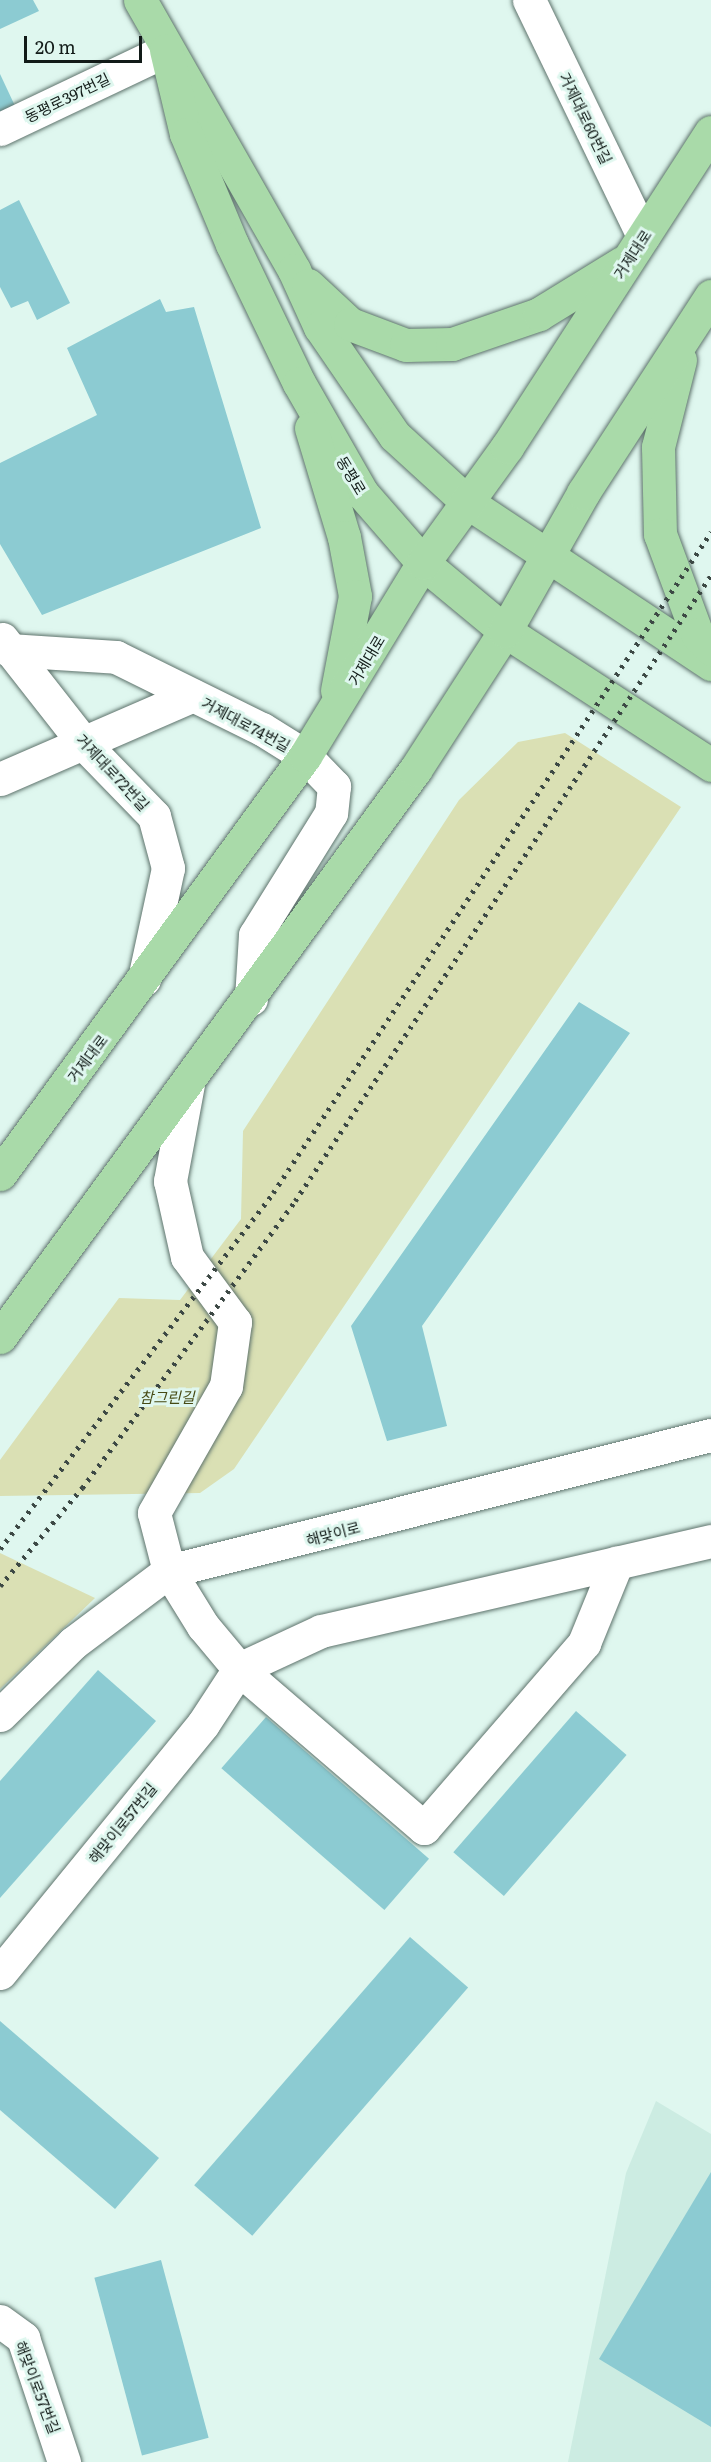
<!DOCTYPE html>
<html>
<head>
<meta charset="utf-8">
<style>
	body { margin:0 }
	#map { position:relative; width:711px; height:2462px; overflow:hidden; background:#dff7ef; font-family:Literata,"Noto Sans KR",serif }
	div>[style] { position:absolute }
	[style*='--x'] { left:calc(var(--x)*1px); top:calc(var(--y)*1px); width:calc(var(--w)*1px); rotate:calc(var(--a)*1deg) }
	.built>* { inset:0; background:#ccece2 }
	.green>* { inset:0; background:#dae0b4 }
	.building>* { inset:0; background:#8ccbd2; transform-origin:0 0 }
	.roads { filter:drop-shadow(0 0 2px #5e736c) drop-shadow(0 0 2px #5e736c) }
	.minor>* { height:33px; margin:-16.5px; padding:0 16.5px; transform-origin:16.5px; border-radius:16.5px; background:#fff }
	.major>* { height:33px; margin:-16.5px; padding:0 16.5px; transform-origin:16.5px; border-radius:16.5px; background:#a9daa9 }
	.rail>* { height:4.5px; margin-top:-2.25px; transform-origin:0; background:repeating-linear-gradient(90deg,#3c4844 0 3px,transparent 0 9px) }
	span { translate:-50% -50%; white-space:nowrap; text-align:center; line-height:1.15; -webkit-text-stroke:6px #dff7ef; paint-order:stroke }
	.street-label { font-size:15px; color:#121b18 }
	.park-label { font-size:15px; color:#464a13; font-style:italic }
	.scale { position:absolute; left:24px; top:36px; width:118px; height:27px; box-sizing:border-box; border:3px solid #121b18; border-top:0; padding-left:8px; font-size:18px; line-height:21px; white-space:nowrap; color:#121b18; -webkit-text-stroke:4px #dff7ef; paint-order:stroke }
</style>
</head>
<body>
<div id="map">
	<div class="built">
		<i style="clip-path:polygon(656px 2101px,711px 2134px,711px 2462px,568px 2462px,626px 2173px)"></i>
	</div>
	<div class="green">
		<i style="clip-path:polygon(565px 733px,681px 807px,234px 1469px,200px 1493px,0 1496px,0 1460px,119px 1298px,180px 1300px,241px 1219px,243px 1131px,459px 800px,518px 742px)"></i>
		<i style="clip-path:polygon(0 1553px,95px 1598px,0 1689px)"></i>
	</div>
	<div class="building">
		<i style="clip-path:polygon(0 0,33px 0,39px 11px,0 29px)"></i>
		<i style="clip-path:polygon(0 74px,15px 106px,0 114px)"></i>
		<i style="clip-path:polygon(19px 200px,70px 303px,37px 320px,28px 301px,11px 308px,0 287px,0 210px)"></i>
		<i style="clip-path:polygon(160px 299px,166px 312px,194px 307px,261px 528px,42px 615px,0 544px,0 463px,97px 415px,67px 348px)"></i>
		<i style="clip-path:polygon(579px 1002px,630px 1033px,422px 1326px,447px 1426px,387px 1441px,351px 1326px)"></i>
		<i style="clip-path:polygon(98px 1670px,156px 1721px,0 1898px,0 1781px)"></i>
		<i style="left:576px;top:1711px;width:67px;height:187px;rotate:41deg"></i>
		<i style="left:266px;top:1717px;width:216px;height:68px;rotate:41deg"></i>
		<i style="left:410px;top:1937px;width:77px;height:329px;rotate:41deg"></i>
		<i style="clip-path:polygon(0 2021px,159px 2158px,115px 2209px,0 2110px)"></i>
		<i style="clip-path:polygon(711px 2172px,711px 2427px,599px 2359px)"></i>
		<i style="left:161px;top:2260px;width:184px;height:69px;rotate:75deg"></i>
	</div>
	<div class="roads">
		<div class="minor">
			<i style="--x:529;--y:0;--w:262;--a:64.2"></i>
			<i style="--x:0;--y:129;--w:184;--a:-25.4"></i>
			<i style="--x:2;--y:639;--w:135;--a:51.9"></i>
			<i style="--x:85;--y:745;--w:99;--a:45.8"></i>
			<i style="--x:154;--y:816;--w:54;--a:74.9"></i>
			<i style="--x:168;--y:868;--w:114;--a:102.2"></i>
			<i style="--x:9;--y:650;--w:107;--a:3.7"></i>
			<i style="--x:116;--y:657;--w:163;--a:26.3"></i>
			<i style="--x:262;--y:729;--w:51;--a:32.1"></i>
			<i style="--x:305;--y:756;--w:42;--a:46"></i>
			<i style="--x:334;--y:786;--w:27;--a:96"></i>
			<i style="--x:331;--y:813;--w:144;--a:121.9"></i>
			<i style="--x:255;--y:935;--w:64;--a:93.6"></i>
			<i style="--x:0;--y:779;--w:210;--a:-23.5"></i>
			<i style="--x:188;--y:1084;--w:99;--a:100.5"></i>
			<i style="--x:170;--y:1181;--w:78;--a:77.4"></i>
			<i style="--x:187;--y:1257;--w:81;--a:53.6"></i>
			<i style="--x:235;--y:1322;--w:65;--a:98"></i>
			<i style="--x:226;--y:1386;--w:146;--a:119.6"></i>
			<i style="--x:154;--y:1513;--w:60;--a:75.5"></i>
			<i style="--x:169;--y:1571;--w:65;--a:58.3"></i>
			<i style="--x:203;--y:1626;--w:56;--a:50.1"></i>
			<i style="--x:239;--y:1669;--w:90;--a:-24.9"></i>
			<i style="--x:321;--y:1631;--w:400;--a:-13"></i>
			<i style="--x:0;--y:1715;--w:103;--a:-44.6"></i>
			<i style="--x:73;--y:1643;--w:120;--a:-36.9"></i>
			<i style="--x:169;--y:1571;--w:559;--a:-14.09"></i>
			<i style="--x:0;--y:1973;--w:321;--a:-50.8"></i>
			<i style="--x:203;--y:1724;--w:66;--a:-56.8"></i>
			<i style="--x:239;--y:1669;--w:244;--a:40.7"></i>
			<i style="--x:424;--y:1828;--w:245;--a:-49.1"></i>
			<i style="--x:584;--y:1643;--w:87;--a:-67.8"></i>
			<i style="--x:0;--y:2321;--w:29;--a:36"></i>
			<i style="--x:23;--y:2338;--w:131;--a:71.7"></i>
		</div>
		<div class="major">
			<i style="--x:140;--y:0;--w:311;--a:60.3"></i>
			<i style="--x:294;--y:270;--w:63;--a:65.5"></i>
			<i style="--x:320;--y:327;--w:132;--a:55.5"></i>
			<i style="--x:395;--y:436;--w:98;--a:42.5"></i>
			<i style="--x:467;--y:502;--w:293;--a:33.6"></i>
			<i style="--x:166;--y:50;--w:86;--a:76.6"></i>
			<i style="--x:186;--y:134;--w:119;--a:67.3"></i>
			<i style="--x:232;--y:244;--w:154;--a:64.3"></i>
			<i style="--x:299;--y:383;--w:127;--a:60.2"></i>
			<i style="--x:362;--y:493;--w:93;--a:48.9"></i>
			<i style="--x:423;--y:563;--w:107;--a:39.7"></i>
			<i style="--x:505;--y:631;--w:246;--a:33"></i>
			<i style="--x:308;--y:285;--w:57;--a:42.9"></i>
			<i style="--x:350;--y:324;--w:60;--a:20.6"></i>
			<i style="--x:406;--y:345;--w:46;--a:-1.2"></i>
			<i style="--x:452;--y:344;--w:92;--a:-19"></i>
			<i style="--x:539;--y:314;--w:97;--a:-31.6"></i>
			<i style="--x:680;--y:360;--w:90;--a:104.2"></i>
			<i style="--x:658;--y:447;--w:87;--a:88.7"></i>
			<i style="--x:660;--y:534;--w:107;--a:69.7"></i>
			<i style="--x:697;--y:634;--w:21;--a:47"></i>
			<i style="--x:311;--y:428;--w:114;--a:73.2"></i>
			<i style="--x:344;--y:537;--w:60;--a:79.4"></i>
			<i style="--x:355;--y:596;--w:96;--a:100.8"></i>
			<i style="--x:0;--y:1174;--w:517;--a:-53.88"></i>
			<i style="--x:305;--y:756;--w:226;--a:-58.6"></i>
			<i style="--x:423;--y:563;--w:143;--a:-54.1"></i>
			<i style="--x:507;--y:447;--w:375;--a:-57.1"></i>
			<i style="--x:0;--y:1337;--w:703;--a:-53.8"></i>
			<i style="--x:415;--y:770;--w:166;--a:-57.1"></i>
			<i style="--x:505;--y:631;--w:159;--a:-60.5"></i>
			<i style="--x:583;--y:493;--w:235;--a:-57"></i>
		</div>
	</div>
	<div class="rail">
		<i style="--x:0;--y:1549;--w:449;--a:-52.5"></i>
		<i style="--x:273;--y:1193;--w:793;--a:-56.47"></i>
		<i style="--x:0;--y:1586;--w:128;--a:-50.1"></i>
		<i style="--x:82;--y:1488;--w:357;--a:-53.4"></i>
		<i style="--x:295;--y:1201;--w:752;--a:-56.39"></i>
	</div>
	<div class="street-label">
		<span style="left:67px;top:97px;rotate:-26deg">동평로397번길</span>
		<span style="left:586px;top:118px;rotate:64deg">거제대로60번길</span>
		<span style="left:632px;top:254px;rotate:-57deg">거제대로</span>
		<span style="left:352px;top:475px;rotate:59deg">동평로</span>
		<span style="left:366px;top:660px;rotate:-59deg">거제대로</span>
		<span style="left:246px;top:724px;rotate:28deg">거제대로74번길</span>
		<span style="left:113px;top:772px;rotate:47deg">거제대로72번길</span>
		<span style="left:87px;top:1058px;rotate:-53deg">거제대로</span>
		<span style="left:333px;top:1533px;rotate:-15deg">해맞이로</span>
		<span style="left:122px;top:1823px;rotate:-51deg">해맞이로57번길</span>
		<span style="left:38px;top:2387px;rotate:69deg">해맞이로57번길</span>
	</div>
	<div class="park-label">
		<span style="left:167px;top:1397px">참그린길</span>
	</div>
	<div class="scale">20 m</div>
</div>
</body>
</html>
